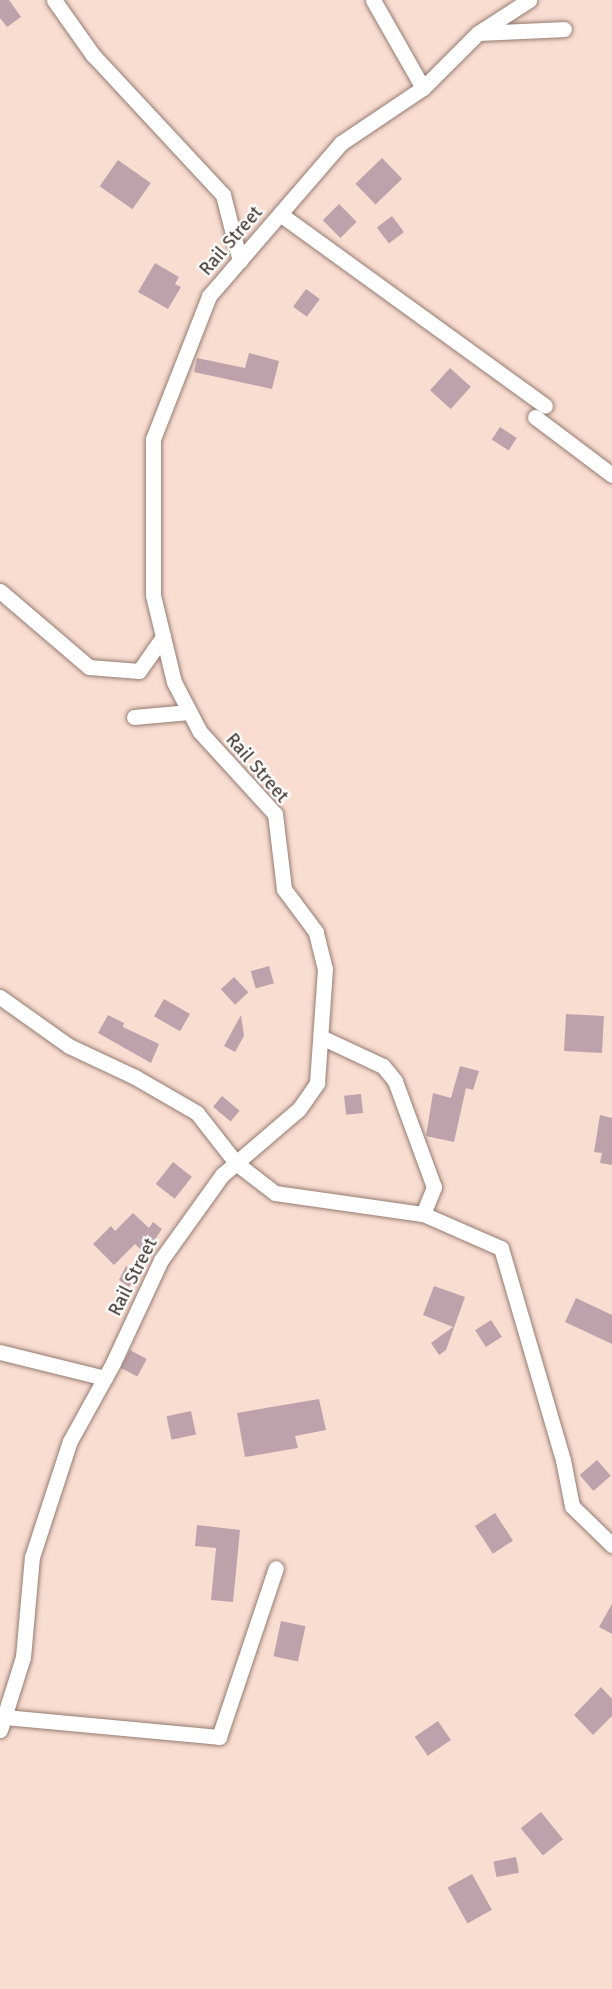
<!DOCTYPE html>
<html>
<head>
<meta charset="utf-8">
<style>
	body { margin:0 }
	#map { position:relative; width:612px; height:1989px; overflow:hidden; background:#f9ddd1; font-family:"Fira Sans",sans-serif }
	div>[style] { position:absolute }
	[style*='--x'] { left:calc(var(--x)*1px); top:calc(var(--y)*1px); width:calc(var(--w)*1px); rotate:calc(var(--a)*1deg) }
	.building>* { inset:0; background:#bea2ab; transform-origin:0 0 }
	.roads { filter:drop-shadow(0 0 2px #957b71) drop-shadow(0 0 2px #957b71) }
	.minor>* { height:15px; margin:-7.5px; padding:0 7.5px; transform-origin:7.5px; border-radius:7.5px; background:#fff }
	span { translate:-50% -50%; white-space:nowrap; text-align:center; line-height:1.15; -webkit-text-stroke:4.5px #fff; paint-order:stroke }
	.street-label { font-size:18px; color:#392e29 }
</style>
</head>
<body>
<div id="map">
	<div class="building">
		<i style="clip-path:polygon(0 0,9px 0,21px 17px,7px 27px,0 18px)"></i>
		<i style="left:382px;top:158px;width:29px;height:37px;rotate:46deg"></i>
		<i style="left:118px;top:160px;width:40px;height:32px;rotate:35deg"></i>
		<i style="left:339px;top:204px;width:25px;height:23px;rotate:45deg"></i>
		<i style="left:392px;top:216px;width:20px;height:19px;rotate:53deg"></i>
		<i style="clip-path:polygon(155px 263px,179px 277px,175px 284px,181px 287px,168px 309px,138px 292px)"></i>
		<i style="left:306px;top:289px;width:17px;height:22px;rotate:36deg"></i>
		<i style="clip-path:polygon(249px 353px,279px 361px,272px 389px,194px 372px,197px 358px,245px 368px)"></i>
		<i style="left:450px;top:368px;width:28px;height:30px;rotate:42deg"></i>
		<i style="left:500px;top:427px;width:20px;height:15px;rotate:33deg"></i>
		<i style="left:269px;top:966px;width:18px;height:19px;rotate:74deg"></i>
		<i style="left:234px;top:977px;width:21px;height:18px;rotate:47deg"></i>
		<i style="left:164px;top:999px;width:30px;height:20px;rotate:30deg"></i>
		<i style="left:566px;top:1014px;width:38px;height:37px;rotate:3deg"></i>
		<i style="clip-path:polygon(108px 1015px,124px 1023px,123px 1027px,159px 1044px,151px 1063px,98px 1033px)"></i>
		<i style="clip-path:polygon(241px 1015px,244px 1036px,235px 1052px,224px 1046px)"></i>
		<i style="clip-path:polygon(460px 1066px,479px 1071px,473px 1090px,466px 1088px,454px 1142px,426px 1136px,433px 1093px,451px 1098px)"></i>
		<i style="left:361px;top:1094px;width:19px;height:17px;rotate:84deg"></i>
		<i style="left:222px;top:1096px;width:23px;height:14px;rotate:40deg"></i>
		<i style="clip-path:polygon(600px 1115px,612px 1118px,612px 1165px,600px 1163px,602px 1153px,594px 1152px)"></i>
		<i style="left:173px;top:1162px;width:24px;height:28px;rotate:38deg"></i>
		<i style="clip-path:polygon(133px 1213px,149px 1228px,153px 1222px,162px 1229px,145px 1254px,135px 1244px,114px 1265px,93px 1244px,111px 1226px,115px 1231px)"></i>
		<i style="clip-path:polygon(126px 1266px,138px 1276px,129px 1287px,119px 1280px)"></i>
		<i style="clip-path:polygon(434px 1286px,465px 1297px,446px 1350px,439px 1355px,431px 1343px,453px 1327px,423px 1315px)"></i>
		<i style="clip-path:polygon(576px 1298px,612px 1315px,612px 1344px,565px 1322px)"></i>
		<i style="left:491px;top:1320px;width:20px;height:19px;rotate:57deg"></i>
		<i style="left:130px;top:1350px;width:19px;height:20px;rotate:28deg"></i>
		<i style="clip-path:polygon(319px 1399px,326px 1430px,295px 1436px,298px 1448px,245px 1457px,237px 1413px)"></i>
		<i style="left:191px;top:1411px;width:24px;height:25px;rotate:78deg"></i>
		<i style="left:597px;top:1460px;width:21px;height:23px;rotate:49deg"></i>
		<i style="left:495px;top:1513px;width:33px;height:24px;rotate:57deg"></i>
		<i style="clip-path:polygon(197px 1525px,240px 1530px,233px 1602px,211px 1600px,216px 1548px,195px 1546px)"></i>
		<i style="clip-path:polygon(612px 1604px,612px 1634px,599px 1627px)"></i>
		<i style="left:281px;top:1621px;width:25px;height:36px;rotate:12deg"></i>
		<i style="clip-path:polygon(601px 1687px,612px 1699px,612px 1716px,593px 1735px,574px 1715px)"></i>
		<i style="left:438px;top:1721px;width:23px;height:28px;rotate:56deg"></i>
		<i style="left:541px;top:1812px;width:35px;height:26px;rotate:51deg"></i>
		<i style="left:516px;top:1857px;width:16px;height:23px;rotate:79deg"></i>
		<i style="left:472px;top:1874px;width:41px;height:28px;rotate:61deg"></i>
	</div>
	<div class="roads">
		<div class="minor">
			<i style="--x:54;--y:0;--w:67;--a:54.7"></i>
			<i style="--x:93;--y:55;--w:191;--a:47.1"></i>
			<i style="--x:223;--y:195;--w:68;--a:75.6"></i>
			<i style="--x:373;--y:0;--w:101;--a:60.4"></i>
			<i style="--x:480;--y:33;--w:84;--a:-2.7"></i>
			<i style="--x:280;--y:214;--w:327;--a:35.9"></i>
			<i style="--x:535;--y:417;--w:96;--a:37"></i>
			<i style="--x:0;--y:591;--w:117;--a:40.5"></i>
			<i style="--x:89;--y:667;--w:50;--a:4.6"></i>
			<i style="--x:139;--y:671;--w:42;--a:-54.8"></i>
			<i style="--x:134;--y:717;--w:55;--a:-5.2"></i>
			<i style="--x:0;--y:997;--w:85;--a:35.4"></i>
			<i style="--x:69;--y:1046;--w:73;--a:25.2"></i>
			<i style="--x:135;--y:1077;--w:72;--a:30.1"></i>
			<i style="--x:197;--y:1113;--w:63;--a:52"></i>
			<i style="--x:236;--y:1163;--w:49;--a:37.6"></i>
			<i style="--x:275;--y:1193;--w:149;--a:8.1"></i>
			<i style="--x:423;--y:1214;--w:85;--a:23.6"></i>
			<i style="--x:501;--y:1248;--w:221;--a:73.7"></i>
			<i style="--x:563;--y:1460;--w:47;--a:78.9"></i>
			<i style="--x:572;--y:1506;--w:56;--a:44.3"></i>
			<i style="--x:321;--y:1037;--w:68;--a:25.1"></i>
			<i style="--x:383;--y:1066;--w:19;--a:51"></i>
			<i style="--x:395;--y:1081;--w:113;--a:69.8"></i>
			<i style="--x:434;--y:1187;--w:29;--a:112"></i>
			<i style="--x:0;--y:1352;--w:108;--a:13.9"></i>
			<i style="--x:4;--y:1717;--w:216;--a:5.3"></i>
			<i style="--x:219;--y:1737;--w:178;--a:-71.4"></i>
			<i style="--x:0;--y:1730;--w:77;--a:-72.5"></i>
			<i style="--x:23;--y:1657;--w:100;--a:-84.9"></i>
			<i style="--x:32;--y:1557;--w:122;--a:-71.9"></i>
			<i style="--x:70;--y:1441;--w:89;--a:-61.1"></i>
			<i style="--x:113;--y:1363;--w:114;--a:-65"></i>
			<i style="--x:161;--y:1260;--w:105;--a:-54.3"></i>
			<i style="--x:222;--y:1175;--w:101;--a:-40.6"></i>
			<i style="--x:299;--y:1109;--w:32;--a:-55"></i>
			<i style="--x:317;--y:1083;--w:114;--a:-86"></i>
			<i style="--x:325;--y:969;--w:38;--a:-104"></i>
			<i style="--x:316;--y:932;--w:54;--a:-126.7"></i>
			<i style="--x:284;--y:889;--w:76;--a:-96.8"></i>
			<i style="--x:275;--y:814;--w:111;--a:-132.4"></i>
			<i style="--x:200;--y:732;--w:56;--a:-117.5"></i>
			<i style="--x:174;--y:682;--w:89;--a:-103.6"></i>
			<i style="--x:153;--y:595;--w:156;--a:-90"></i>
			<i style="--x:153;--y:439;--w:154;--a:-68.6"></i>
			<i style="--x:209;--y:296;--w:202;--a:-49.2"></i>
			<i style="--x:341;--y:143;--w:99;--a:-33.9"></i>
			<i style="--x:423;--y:88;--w:78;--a:-45"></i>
			<i style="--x:478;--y:33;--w:61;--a:-32.9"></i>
		</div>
	</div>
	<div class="street-label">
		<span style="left:231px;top:241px;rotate:-49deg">Rail Street</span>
		<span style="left:257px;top:768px;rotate:49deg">Rail Street</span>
		<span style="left:133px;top:1277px;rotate:-63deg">Rail Street</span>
	</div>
</div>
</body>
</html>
